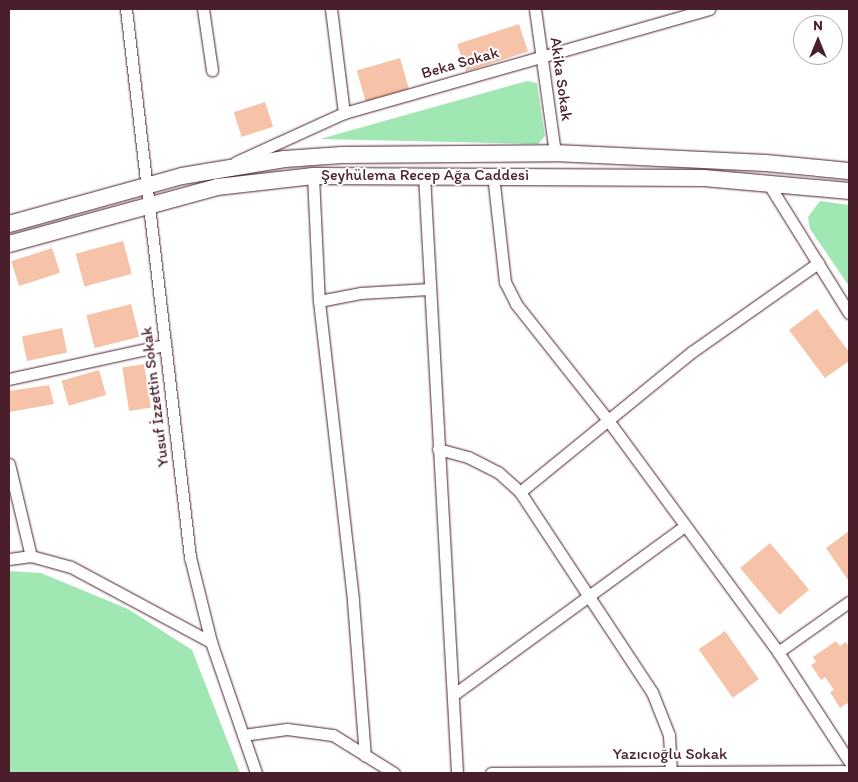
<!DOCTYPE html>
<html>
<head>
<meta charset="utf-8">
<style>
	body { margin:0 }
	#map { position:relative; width:858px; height:782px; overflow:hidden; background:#fff; font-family:Itim,sans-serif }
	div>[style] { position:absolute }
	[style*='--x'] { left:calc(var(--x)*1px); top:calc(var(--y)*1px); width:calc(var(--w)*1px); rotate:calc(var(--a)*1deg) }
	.green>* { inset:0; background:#a1e7b3 }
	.building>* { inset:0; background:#f7c3a8; transform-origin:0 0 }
	.roads { filter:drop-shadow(0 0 1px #4a1f2b) drop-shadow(0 0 1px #4a1f2b) }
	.street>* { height:11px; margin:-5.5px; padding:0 5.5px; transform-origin:5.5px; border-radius:5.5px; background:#fff }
	.secondary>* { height:16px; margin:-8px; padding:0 8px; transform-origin:8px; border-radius:8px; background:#fff }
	span { translate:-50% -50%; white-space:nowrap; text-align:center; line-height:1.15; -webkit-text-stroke:4px #fff; paint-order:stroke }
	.street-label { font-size:16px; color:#4a1f2b }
	.frame { position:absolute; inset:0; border:10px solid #4a1f2b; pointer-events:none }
	.north { position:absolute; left:793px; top:15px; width:50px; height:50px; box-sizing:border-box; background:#fff; border:1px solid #b7a5aa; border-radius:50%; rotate:0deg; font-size:14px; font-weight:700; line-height:20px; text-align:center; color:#4a1f2b }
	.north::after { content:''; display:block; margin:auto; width:18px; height:22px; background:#4a1f2b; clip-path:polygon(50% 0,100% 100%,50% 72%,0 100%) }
</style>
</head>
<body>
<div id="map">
	<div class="green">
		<i style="clip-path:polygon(527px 81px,537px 83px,545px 136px,538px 144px,320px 139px)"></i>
		<i style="clip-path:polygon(820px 201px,849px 205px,849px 286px,810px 229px,808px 217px)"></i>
		<i style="clip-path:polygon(9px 571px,41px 573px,128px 609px,192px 650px,240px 773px,9px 773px)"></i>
	</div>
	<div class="building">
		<i style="left:519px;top:24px;width:29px;height:65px;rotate:72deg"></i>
		<i style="left:400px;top:58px;width:32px;height:45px;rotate:74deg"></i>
		<i style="left:265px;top:102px;width:26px;height:33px;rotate:72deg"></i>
		<i style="left:123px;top:241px;width:34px;height:49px;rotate:75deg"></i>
		<i style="left:52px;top:248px;width:26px;height:43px;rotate:72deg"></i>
		<i style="left:131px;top:304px;width:34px;height:46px;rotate:76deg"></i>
		<i style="clip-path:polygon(817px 309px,849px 352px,849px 361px,825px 378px,789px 330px)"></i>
		<i style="left:62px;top:328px;width:25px;height:41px;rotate:78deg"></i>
		<i style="left:144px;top:364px;width:44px;height:22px;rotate:81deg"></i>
		<i style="left:99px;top:370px;width:26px;height:39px;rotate:74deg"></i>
		<i style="clip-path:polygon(49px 385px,54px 404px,10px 412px,9px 391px)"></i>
		<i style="clip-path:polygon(849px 531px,849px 578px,848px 580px,826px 548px)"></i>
		<i style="left:770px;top:543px;width:61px;height:39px;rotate:50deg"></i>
		<i style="left:725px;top:631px;width:59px;height:32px;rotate:55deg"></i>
		<i style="clip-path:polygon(836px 641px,840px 646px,846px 642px,849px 647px,849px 707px,847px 703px,840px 708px,830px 692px,834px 690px,825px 677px,821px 680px,811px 665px,816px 662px,813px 657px)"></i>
	</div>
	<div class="roads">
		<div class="street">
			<i style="--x:126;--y:9;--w:552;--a:83.34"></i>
			<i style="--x:190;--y:557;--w:88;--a:76.1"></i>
			<i style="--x:211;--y:642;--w:139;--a:71"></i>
			<i style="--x:203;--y:9;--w:62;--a:81.6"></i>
			<i style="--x:331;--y:9;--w:105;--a:82.9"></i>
			<i style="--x:535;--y:9;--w:145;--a:82.1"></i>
			<i style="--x:236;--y:162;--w:119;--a:-24.4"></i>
			<i style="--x:344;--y:113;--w:380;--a:-15.9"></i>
			<i style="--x:424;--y:175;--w:599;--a:86.84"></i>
			<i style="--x:493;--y:175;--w:108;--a:83.6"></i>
			<i style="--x:505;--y:282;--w:25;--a:63"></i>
			<i style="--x:516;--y:304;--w:147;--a:51.6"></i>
			<i style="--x:607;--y:419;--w:289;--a:53.7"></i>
			<i style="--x:778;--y:652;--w:130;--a:56.9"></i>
			<i style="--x:313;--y:176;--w:125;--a:87.3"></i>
			<i style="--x:319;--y:301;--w:302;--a:83.5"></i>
			<i style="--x:353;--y:601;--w:155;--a:85.6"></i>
			<i style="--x:768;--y:183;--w:153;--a:58.1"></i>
			<i style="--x:319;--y:301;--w:43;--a:-10.8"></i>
			<i style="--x:361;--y:293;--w:67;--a:-3.4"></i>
			<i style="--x:9;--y:379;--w:160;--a:-12.3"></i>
			<i style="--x:438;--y:449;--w:31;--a:15"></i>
			<i style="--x:468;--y:457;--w:34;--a:27"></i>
			<i style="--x:498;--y:472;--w:30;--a:42"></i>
			<i style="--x:520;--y:492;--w:240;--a:56.6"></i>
			<i style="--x:652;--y:692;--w:46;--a:68.4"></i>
			<i style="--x:669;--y:735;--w:36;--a:87"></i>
			<i style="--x:9;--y:464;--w:95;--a:76.6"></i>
			<i style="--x:520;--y:492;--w:223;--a:-39.2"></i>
			<i style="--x:693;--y:351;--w:153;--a:-35.1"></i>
			<i style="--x:9;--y:559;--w:22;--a:-8"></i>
			<i style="--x:31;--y:556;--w:41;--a:15.4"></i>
			<i style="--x:71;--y:567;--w:159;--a:28.2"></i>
			<i style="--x:778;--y:652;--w:87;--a:-35.2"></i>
			<i style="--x:453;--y:695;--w:287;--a:-36.1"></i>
			<i style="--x:243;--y:735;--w:44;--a:-7.8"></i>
			<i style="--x:287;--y:729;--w:46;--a:7.4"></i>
			<i style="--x:333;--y:735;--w:72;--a:31.9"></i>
			<i style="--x:491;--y:773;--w:358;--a:-0.3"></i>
		</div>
		<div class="secondary">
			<i style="--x:9;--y:224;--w:180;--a:-15.5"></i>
			<i style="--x:182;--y:176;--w:104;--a:-9.4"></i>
			<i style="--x:285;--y:159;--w:57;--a:-4"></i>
			<i style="--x:342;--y:155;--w:213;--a:-0.5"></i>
			<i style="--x:555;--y:153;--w:211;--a:2.7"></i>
			<i style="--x:766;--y:163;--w:83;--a:5.5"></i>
			<i style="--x:9;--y:244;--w:216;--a:-15.3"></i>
			<i style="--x:217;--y:187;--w:97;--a:-6.5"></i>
			<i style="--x:313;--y:176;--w:391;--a:0.3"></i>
			<i style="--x:704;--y:178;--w:146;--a:5.1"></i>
		</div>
	</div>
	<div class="street-label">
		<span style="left:460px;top:63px;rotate:-16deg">Beka Sokak</span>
		<span style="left:561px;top:79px;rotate:82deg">Akika Sokak</span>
		<span style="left:425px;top:175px">Şeyhülema Recep Ağa Caddesi</span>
		<span style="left:155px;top:397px;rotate:-97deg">Yusuf İzzettin Sokak</span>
		<span style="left:670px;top:754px">Yazıcıoğlu Sokak</span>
	</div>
	<div class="frame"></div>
	<div class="north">N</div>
</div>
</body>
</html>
